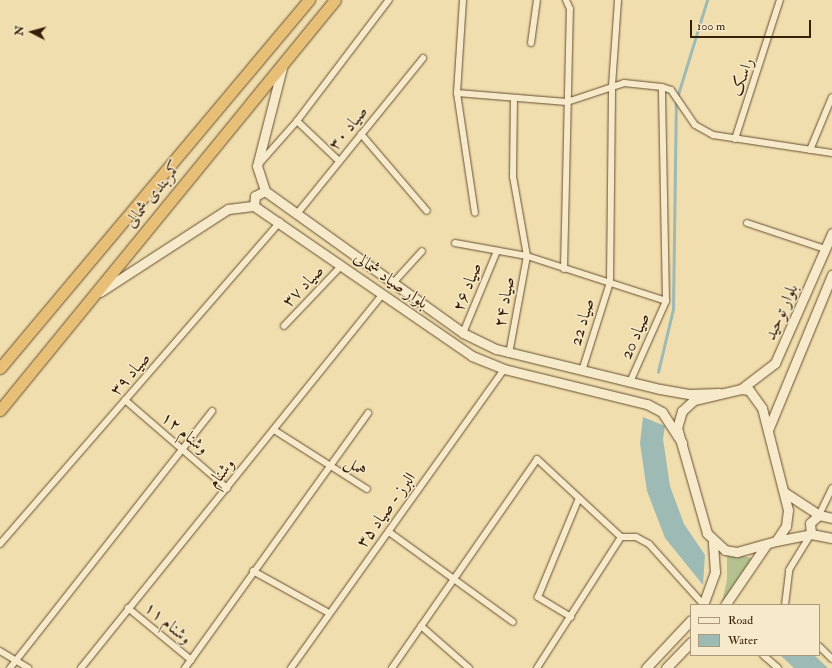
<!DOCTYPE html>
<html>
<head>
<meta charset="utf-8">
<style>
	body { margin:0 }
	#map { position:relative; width:832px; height:668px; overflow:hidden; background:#f1deae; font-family:"IM FELL Double Pica",Amiri,serif }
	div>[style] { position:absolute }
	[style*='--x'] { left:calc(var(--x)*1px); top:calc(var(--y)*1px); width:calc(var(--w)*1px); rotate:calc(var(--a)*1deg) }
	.green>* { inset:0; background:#b4c28f }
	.water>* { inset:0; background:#9ebab5 }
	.stream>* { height:2.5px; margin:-1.25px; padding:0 1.25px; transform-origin:1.25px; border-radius:1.25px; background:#9ebab5 }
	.roads { filter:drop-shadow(0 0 1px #664f31) drop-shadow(0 0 1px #664f31) }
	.street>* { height:6px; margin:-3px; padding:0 3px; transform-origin:3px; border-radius:3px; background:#f6eaca }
	.secondary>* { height:9px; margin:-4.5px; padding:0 4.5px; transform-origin:4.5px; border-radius:4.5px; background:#f6eaca }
	.highway>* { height:11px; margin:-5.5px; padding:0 5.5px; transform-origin:5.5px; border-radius:5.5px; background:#e8bf77 }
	span { translate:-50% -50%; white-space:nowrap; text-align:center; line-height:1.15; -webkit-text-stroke:3px #f6eaca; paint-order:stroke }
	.street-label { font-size:17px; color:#381f07 }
	.legend { position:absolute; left:690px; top:604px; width:130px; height:52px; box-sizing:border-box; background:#f6eaca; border:1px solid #aa997c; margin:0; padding:5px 7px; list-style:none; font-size:12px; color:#381f07 }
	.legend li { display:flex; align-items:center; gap:8px; height:20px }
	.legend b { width:20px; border:1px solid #aa997c }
	.north { position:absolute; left:12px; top:12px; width:40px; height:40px; -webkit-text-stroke:3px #f6eaca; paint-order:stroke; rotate:276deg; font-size:11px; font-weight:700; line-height:16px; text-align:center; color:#381f07 }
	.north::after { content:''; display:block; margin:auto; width:14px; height:18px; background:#381f07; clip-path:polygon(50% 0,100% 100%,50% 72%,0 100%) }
	.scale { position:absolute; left:690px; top:20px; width:121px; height:18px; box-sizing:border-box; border:2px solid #381f07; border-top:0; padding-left:5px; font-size:12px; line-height:14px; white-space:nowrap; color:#381f07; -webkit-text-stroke:3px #f6eaca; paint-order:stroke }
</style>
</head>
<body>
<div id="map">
	<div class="green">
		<i style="clip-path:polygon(727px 553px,752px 558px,722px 602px,727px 580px)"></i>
	</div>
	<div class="water">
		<i style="clip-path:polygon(643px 417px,665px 426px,663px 439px,670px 486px,684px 524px,705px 555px,703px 585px,665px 538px,647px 491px,640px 443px)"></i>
		<i style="clip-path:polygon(780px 655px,814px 655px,828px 668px,794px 668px)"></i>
	</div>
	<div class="stream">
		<i style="--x:658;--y:372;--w:65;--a:-76.6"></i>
		<i style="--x:673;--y:309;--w:208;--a:-89.2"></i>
		<i style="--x:676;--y:101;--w:106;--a:-72.9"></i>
	</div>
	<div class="roads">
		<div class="street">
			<i style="--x:463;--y:0;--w:93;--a:93.7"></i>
			<i style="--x:457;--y:93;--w:121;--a:81.5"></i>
			<i style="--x:531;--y:43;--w:43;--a:-82.1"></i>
			<i style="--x:457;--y:93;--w:110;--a:4.7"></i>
			<i style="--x:567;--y:102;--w:60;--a:-18.4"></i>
			<i style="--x:624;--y:83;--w:38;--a:6"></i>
			<i style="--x:662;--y:87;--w:9;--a:18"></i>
			<i style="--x:671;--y:90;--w:42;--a:55.6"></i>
			<i style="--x:695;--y:125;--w:21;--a:29"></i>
			<i style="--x:713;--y:135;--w:120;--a:8.6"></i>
			<i style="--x:297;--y:121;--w:58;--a:43.6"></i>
			<i style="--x:361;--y:134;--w:101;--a:49.4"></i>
			<i style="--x:735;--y:139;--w:146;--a:-72.1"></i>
			<i style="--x:810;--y:150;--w:57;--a:-67.5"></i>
			<i style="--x:258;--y:165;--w:59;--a:-48.4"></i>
			<i style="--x:297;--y:121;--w:152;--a:-52.8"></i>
			<i style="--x:296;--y:215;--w:202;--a:-51"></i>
			<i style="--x:747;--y:223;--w:82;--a:18.4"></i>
			<i style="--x:455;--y:243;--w:73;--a:10.2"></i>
			<i style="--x:527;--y:256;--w:146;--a:17.9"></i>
			<i style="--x:564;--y:269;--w:260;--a:-88.7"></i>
			<i style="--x:570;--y:9;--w:10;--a:-114"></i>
			<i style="--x:393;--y:283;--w:43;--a:-47.8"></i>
			<i style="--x:284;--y:326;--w:84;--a:-46.4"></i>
			<i style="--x:463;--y:333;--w:89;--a:-67.5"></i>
			<i style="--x:509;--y:354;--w:100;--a:-79.6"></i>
			<i style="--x:527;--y:256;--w:80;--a:-100"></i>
			<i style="--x:513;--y:177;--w:77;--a:-89.3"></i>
			<i style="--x:582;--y:371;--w:93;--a:-72.5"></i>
			<i style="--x:610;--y:282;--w:196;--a:-89.4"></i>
			<i style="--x:612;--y:86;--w:86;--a:-86"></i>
			<i style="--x:630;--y:382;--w:89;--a:-66"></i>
			<i style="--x:666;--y:301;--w:214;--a:-91.1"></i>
			<i style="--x:125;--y:400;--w:135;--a:40.8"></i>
			<i style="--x:274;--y:430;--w:110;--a:32.4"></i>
			<i style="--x:819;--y:515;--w:30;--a:-64"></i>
			<i style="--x:389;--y:532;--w:153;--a:36"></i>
			<i style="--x:0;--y:544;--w:427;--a:-49"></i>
			<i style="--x:253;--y:571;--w:87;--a:28.9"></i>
			<i style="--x:785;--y:605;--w:35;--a:-83"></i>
			<i style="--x:789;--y:570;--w:42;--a:-58.6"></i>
			<i style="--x:128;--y:608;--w:82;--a:39.5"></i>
			<i style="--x:571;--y:617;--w:39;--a:-149"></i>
			<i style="--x:538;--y:597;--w:107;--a:-67.5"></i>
			<i style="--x:421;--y:626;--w:64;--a:41.2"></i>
			<i style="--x:819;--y:646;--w:18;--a:45"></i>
			<i style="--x:0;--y:651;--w:33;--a:31"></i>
			<i style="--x:763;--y:655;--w:20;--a:41"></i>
			<i style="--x:10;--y:668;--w:327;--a:-51.8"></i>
			<i style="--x:81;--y:668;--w:481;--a:-51.1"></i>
			<i style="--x:185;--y:668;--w:314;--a:-54.3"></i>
			<i style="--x:291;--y:668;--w:367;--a:-54.5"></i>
			<i style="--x:392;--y:668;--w:254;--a:-55.2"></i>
			<i style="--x:537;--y:459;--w:115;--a:42.9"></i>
			<i style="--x:537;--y:668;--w:156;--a:-57.3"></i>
			<i style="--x:621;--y:537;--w:15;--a:0"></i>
			<i style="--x:636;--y:537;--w:15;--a:28"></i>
			<i style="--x:649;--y:544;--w:82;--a:48"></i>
		</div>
		<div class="secondary">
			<i style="--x:283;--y:64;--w:105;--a:104.3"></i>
			<i style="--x:257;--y:166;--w:26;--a:72"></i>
			<i style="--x:265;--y:191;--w:244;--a:35.6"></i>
			<i style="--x:463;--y:333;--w:37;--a:26"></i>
			<i style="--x:496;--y:349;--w:169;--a:13.7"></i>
			<i style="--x:660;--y:389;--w:29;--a:10"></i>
			<i style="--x:689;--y:394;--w:30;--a:-2"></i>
			<i style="--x:254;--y:206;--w:10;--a:-84"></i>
			<i style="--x:255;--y:196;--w:11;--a:-27"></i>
			<i style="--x:100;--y:292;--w:153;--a:-33"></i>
			<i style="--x:228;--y:209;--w:26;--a:-7"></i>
			<i style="--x:254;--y:206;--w:265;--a:34.5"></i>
			<i style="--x:472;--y:356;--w:35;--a:22"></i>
			<i style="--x:504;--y:369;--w:147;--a:13.8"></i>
			<i style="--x:647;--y:404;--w:17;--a:28"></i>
			<i style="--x:662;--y:412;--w:37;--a:57"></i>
			<i style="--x:741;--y:389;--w:8;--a:7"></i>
			<i style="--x:749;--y:390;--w:22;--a:54"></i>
			<i style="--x:762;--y:408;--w:105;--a:75.7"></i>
			<i style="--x:788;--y:510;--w:16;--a:97"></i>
			<i style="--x:786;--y:526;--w:18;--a:124"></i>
			<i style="--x:776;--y:541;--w:41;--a:164.2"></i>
			<i style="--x:737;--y:552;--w:12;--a:-171"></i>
			<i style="--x:725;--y:550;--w:25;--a:-137"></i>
			<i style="--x:707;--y:533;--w:109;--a:-105.9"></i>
			<i style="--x:677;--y:428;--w:18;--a:-74"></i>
			<i style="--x:682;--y:411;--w:16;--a:-43"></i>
			<i style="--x:694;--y:400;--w:48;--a:-13.2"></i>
			<i style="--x:741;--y:389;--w:43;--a:-37.4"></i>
			<i style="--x:775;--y:363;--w:142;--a:-66.3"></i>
			<i style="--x:768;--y:430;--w:168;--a:-67.6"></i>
			<i style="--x:784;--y:492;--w:42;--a:33.3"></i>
			<i style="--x:819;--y:515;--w:13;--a:13"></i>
			<i style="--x:811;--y:534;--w:11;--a:-95"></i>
			<i style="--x:810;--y:523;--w:12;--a:-42"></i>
			<i style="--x:776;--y:541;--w:36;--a:-11"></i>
			<i style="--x:811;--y:534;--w:21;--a:11"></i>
			<i style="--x:703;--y:605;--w:35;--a:-70"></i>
			<i style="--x:715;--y:572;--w:30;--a:-94"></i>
			<i style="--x:725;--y:605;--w:73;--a:-55.7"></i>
			<i style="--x:646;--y:668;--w:66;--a:-46.8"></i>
			<i style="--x:666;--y:668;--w:36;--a:-46"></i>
		</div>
		<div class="highway">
			<i style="--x:0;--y:368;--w:481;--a:-50"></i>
			<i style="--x:0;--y:410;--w:529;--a:-50.75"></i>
		</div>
	</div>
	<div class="street-label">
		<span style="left:742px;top:77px;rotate:-71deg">راسک</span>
		<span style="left:348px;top:128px;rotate:-51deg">صیاد ۳۰</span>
		<span style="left:153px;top:194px;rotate:-51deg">کمربندی شمالی</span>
		<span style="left:391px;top:280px;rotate:35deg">بلوار صیاد شمالی</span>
		<span style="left:303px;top:286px;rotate:-46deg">صیاد ۳۷</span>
		<span style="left:467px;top:287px;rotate:-68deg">صیاد ۲۶</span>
		<span style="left:504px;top:302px;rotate:-79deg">صیاد ۲۴</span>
		<span style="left:781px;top:312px;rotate:-66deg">بلوار توحید</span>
		<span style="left:582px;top:322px;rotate:-73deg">صیاد 22</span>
		<span style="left:635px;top:336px;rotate:-66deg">صیاد 20</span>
		<span style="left:130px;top:374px;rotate:-49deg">صیاد ۳۹</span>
		<span style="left:185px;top:433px;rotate:40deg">وشنام ۱۲</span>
		<span style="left:356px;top:466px;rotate:33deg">همل</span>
		<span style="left:221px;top:473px;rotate:-51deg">وشنام</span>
		<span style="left:386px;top:510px;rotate:-54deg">البرز - صیاد ۳۵</span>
		<span style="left:168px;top:623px;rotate:40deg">وشنام ۱۱</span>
	</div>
	<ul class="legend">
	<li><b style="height:5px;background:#f6eaca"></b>Road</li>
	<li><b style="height:11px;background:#9ebab5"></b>Water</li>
	</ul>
	<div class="north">N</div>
	<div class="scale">100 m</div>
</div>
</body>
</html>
